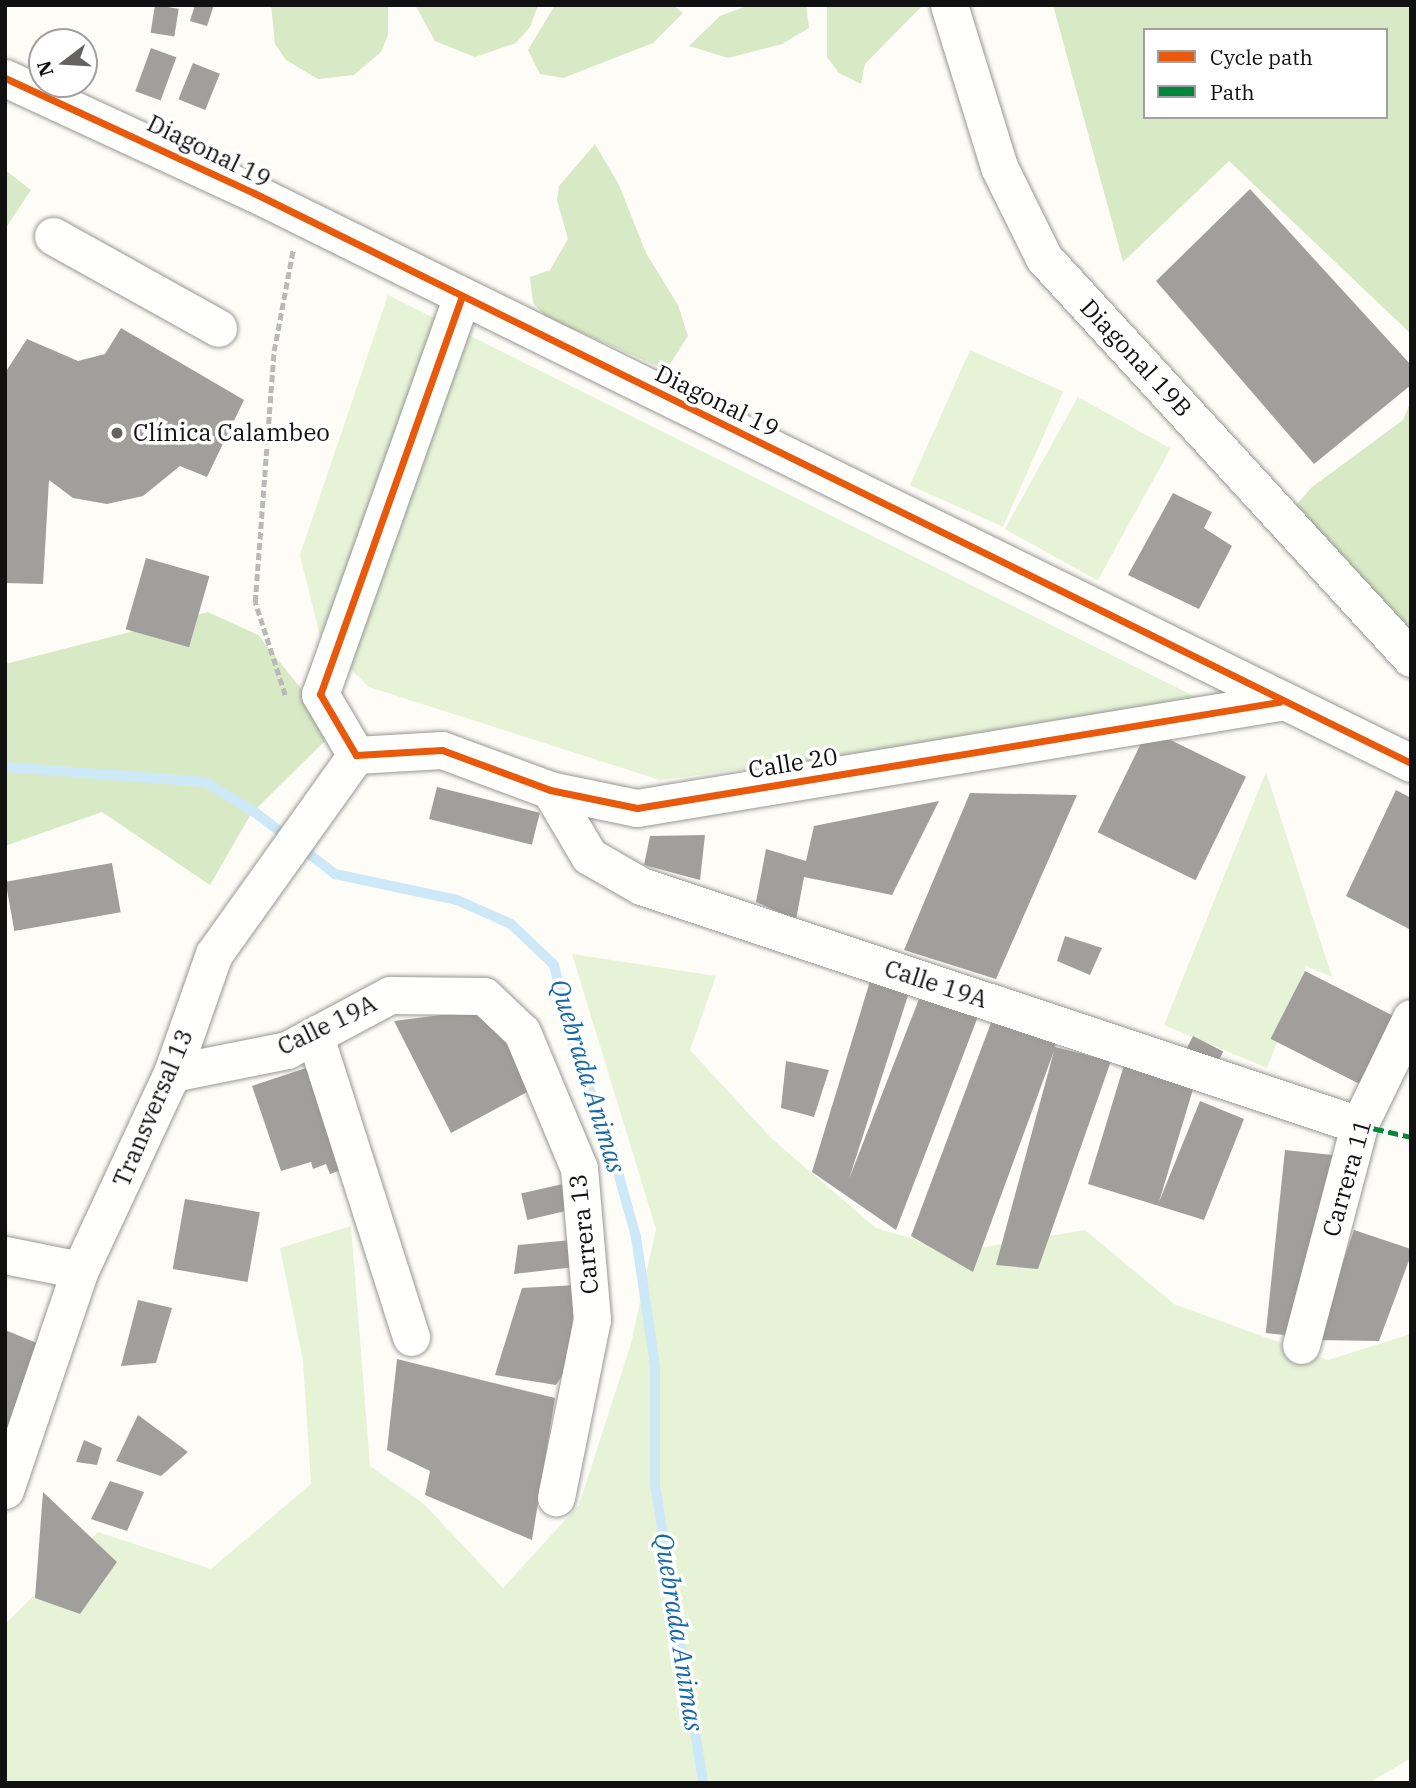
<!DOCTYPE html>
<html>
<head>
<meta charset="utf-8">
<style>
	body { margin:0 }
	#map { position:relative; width:1416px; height:1788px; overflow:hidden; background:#fdfcf7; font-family:"IBM Plex Serif",serif }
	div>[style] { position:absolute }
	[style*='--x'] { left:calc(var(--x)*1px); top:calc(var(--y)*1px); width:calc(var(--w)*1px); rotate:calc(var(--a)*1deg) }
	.green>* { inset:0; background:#e7f3d7; transform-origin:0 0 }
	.forest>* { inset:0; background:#d8eac5 }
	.stream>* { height:10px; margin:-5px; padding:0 5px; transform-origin:5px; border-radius:5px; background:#cde8f7 }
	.building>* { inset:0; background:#a19f9c; transform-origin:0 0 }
	.path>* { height:4.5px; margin-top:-2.25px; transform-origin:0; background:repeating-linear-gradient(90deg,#b9b9b8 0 7px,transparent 0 10.5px) }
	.roads { filter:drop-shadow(0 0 2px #979795) drop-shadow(0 0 2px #979795) }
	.minor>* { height:37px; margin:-18.5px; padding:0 18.5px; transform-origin:18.5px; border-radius:18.5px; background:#fffffe }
	.quiet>* { height:5px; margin-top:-2.5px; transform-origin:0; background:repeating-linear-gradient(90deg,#00873e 0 10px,transparent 0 15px) }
	.cycleway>* { height:7px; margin:-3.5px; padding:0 3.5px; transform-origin:3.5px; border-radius:3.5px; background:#e8590c }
	.dots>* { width:19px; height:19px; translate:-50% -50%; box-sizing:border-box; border:4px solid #fff; border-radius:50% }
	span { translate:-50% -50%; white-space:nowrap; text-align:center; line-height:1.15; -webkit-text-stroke:7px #fff; paint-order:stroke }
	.street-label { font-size:24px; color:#111 }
	.poi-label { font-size:24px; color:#111 }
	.left { translate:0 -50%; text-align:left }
	.water-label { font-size:26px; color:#1768a6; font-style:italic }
	.frame { position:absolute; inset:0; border:7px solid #111; pointer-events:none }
	.legend { position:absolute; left:1143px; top:28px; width:245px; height:91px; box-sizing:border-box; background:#fff; border:2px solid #a0a0a0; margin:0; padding:9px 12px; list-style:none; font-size:21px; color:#111 }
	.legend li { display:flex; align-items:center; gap:14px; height:35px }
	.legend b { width:35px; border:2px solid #a0a0a0 }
	.north { position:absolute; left:28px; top:28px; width:70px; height:70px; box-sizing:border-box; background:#fff; border:2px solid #a0a0a0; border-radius:50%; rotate:253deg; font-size:19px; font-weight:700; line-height:28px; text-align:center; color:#111 }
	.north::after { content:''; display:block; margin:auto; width:24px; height:32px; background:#646362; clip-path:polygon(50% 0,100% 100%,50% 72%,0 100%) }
</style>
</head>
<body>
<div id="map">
	<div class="green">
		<i style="clip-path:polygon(388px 295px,1216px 707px,660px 780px,369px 687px,321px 640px,300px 555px)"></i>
		<i style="left:970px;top:350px;width:102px;height:148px;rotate:24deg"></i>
		<i style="left:1078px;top:397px;width:106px;height:151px;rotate:29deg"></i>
		<i style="clip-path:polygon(1266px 772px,1332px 977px,1306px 966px,1267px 1068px,1164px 1025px)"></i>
		<i style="clip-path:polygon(572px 954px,716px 976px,690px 1050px,772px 1139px,876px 1228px,955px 1252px,1085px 1230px,1174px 1304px,1328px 1360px,1411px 1334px,1411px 1758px,1369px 1783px,5px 1783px,5px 1624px,98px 1532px,211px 1569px,311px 1484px,303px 1361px,280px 1248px,351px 1226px,370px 1466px,424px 1504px,503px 1588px,579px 1505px,631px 1344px,656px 1229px)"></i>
	</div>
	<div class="forest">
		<i style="clip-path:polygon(271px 5px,388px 5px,388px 35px,381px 52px,354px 75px,318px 79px,286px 60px,275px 44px)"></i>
		<i style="clip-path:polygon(415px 5px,538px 5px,530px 27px,516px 43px,475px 57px,435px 41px)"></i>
		<i style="clip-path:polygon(555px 5px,673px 5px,683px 13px,653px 43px,563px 78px,540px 74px,528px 50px)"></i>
		<i style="clip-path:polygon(750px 5px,806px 5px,809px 28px,782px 44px,728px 58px,689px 46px,720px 16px)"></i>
		<i style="clip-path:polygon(827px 5px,923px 5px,865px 64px,861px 84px,839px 73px,827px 57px)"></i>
		<i style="clip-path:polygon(evenodd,1053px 5px,1411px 5px,1411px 334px,1229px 161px,1123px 262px,1053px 5px,1145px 30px,1386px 30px,1386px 117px,1145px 117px,1145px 30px)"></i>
		<i style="clip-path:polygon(595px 144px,619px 185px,646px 253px,678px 305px,688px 336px,666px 370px,576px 330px,556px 327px,533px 303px,530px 277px,550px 270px,568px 239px,557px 200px,559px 186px)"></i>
		<i style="clip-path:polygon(5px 170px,31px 190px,5px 229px)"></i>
		<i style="clip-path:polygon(1411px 401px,1411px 640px,1309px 520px,1273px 531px,1312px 487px,1403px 420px)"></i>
		<i style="clip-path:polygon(208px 612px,258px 635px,335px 731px,251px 814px,210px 885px,102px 812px,5px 846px,5px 664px)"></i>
	</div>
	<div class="stream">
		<i style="--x:5;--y:767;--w:201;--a:4.3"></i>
		<i style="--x:205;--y:782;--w:60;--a:31.3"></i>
		<i style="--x:256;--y:813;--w:100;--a:37.7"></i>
		<i style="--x:335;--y:874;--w:125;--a:12"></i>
		<i style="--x:457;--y:900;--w:59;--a:24"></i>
		<i style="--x:511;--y:924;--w:59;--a:43.6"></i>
		<i style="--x:554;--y:965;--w:99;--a:76"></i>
		<i style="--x:578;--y:1061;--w:78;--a:68.1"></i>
		<i style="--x:607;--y:1133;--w:108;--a:74.4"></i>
		<i style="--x:636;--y:1237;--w:130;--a:81.6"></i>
		<i style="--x:655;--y:1366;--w:119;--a:90"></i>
		<i style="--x:655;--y:1485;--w:302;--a:80.8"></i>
	</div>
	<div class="building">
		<i style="left:155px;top:5px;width:24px;height:28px;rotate:9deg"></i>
		<i style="clip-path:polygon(195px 5px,214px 5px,207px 26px,190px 21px)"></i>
		<i style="left:151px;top:48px;width:27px;height:46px;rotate:20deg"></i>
		<i style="left:193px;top:63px;width:29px;height:39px;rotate:22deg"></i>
		<i style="clip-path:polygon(1250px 189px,1411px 365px,1411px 385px,1314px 464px,1156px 281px)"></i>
		<i style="clip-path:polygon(121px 328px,244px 400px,207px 477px,180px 466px,143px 496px,107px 504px,73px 498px,49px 480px,43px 584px,5px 583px,5px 373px,27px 339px,78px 361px,105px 354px)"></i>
		<i style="clip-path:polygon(1173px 493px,1212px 512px,1204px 528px,1232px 546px,1199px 609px,1128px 575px)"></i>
		<i style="left:146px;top:558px;width:66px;height:74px;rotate:16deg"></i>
		<i style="left:1148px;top:729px;width:109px;height:115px;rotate:26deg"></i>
		<i style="left:437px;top:787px;width:106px;height:33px;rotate:14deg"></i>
		<i style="clip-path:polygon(1396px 790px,1411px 798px,1411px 930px,1346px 896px)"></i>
		<i style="clip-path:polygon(970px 793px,1077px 795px,996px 979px,904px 950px)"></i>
		<i style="clip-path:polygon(939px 801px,892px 895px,804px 877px,796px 920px,756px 902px,766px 849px,806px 861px,814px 826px)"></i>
		<i style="clip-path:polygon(705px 835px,700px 880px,644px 865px,650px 836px)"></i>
		<i style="left:112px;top:863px;width:50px;height:108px;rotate:80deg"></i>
		<i style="clip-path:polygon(1065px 936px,1102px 948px,1090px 975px,1057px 961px)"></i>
		<i style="clip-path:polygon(874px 968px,913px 980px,849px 1179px,926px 981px,982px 1006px,896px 1230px,812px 1172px)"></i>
		<i style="left:1305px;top:971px;width:101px;height:76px;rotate:27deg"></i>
		<i style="clip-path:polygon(496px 1008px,529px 1091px,451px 1133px,394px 1021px)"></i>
		<i style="clip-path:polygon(995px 1012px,1059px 1033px,1055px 1047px,1111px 1061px,1038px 1269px,996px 1265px,1054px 1051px,973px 1272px,911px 1236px)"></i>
		<i style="left:1193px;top:1036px;width:34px;height:14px;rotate:27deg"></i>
		<i style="clip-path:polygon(786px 1061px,829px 1070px,814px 1117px,781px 1108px)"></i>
		<i style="clip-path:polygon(318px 1064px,352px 1166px,330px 1174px,326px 1164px,313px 1169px,311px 1162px,281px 1171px,252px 1086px)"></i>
		<i style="clip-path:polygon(1124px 1065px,1194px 1086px,1159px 1202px,1200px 1101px,1244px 1119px,1204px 1220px,1088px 1184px)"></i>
		<i style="left:1285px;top:1150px;width:62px;height:184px;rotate:6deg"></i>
		<i style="left:567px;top:1183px;width:27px;height:47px;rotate:77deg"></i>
		<i style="left:185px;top:1199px;width:76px;height:71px;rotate:10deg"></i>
		<i style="clip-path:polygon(1354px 1230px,1411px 1249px,1411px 1255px,1379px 1341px,1316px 1340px)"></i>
		<i style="clip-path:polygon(572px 1240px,575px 1267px,514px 1274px,518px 1245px)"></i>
		<i style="clip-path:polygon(577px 1285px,567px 1368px,556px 1385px,495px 1375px,522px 1288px)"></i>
		<i style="clip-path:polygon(138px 1300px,172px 1308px,156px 1363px,121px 1366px)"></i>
		<i style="clip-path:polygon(5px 1330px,37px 1343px,5px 1444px)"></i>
		<i style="clip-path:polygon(397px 1359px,555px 1398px,532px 1540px,425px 1495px,430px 1471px,387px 1450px)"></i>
		<i style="clip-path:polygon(138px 1415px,188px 1452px,161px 1476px,116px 1461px)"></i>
		<i style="clip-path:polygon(84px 1440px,102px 1448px,97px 1465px,76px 1462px)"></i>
		<i style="clip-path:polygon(110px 1481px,144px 1492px,127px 1531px,91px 1519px)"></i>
		<i style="clip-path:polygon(43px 1492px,117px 1562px,80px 1614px,35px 1598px)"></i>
	</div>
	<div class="path">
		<i style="--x:285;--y:695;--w:98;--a:-107.9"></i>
		<i style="--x:255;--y:602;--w:252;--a:-85.7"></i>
		<i style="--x:274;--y:351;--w:104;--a:-79.4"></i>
	</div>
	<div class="roads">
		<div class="minor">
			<i style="--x:949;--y:5;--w:170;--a:72.8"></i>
			<i style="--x:999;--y:167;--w:102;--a:63.7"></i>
			<i style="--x:1044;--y:258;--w:543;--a:47.46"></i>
			<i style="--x:5;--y:78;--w:274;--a:24.8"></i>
			<i style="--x:254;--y:193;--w:1290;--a:26.23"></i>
			<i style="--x:53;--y:236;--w:189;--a:29.1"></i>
			<i style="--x:462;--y:296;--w:423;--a:109.6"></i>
			<i style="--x:320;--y:694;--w:71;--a:59.5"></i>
			<i style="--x:356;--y:755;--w:86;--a:-3.3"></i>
			<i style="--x:442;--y:750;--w:115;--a:20.3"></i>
			<i style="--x:550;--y:790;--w:89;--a:11.7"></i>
			<i style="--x:637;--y:808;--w:651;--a:-9.38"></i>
			<i style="--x:550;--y:790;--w:77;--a:59.4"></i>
			<i style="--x:589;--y:856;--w:60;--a:30"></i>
			<i style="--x:641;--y:886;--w:757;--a:18.41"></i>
			<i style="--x:315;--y:1036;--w:316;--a:72.3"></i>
			<i style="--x:172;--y:1073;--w:117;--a:-11.3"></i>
			<i style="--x:287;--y:1050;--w:117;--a:-28.1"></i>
			<i style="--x:390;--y:995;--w:94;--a:0.6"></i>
			<i style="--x:484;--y:996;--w:52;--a:43.5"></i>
			<i style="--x:522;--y:1032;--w:147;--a:67.3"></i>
			<i style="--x:579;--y:1168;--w:152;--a:85.1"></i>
			<i style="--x:592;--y:1319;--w:182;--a:101.4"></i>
			<i style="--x:5;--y:1255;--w:76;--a:11.3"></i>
			<i style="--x:1301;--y:1345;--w:228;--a:-75.2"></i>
			<i style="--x:1359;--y:1125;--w:119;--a:-64.1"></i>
			<i style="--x:5;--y:1490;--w:232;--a:-71.2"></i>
			<i style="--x:80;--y:1270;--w:217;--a:-65"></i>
			<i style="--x:172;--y:1073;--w:126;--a:-70.6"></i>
			<i style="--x:214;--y:954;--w:244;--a:-54.5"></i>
		</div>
	</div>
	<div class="quiet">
		<i style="--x:1359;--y:1125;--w:53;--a:13"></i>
	</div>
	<div class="cycleway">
		<i style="--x:5;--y:78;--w:274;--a:24.8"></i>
		<i style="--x:254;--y:193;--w:1290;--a:26.23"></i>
		<i style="--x:462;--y:296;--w:423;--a:109.6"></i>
		<i style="--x:320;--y:694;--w:71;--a:59.5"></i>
		<i style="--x:356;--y:755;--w:86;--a:-3.3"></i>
		<i style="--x:442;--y:750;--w:115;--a:20.3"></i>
		<i style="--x:550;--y:790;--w:89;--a:11.7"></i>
		<i style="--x:637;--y:808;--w:651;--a:-9.38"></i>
	</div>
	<div class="dots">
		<i style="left:117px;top:433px;background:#646362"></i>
	</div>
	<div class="street-label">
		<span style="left:209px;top:151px;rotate:26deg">Diagonal 19</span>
		<span style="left:1136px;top:358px;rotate:47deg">Diagonal 19B</span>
		<span style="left:717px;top:401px;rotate:26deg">Diagonal 19</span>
		<span style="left:793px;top:763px;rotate:-9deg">Calle 20</span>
		<span style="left:936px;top:984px;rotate:18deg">Calle 19A</span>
		<span style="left:327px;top:1025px;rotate:-26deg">Calle 19A</span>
		<span style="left:153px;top:1108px;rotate:-67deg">Transversal 13</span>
		<span style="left:1347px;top:1178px;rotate:-74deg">Carrera 11</span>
		<span style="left:584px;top:1234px;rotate:-96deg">Carrera 13</span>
	</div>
	<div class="poi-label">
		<span class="left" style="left:133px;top:433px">Clínica Calambeo</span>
	</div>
	<div class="water-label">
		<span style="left:588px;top:1076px;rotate:73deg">Quebrada Animas</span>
		<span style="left:679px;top:1632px;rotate:81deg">Quebrada Animas</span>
	</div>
	<div class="frame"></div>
	<ul class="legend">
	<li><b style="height:9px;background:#e8590c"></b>Cycle path</li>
	<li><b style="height:9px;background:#00873e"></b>Path</li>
	</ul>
	<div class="north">N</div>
</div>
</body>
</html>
